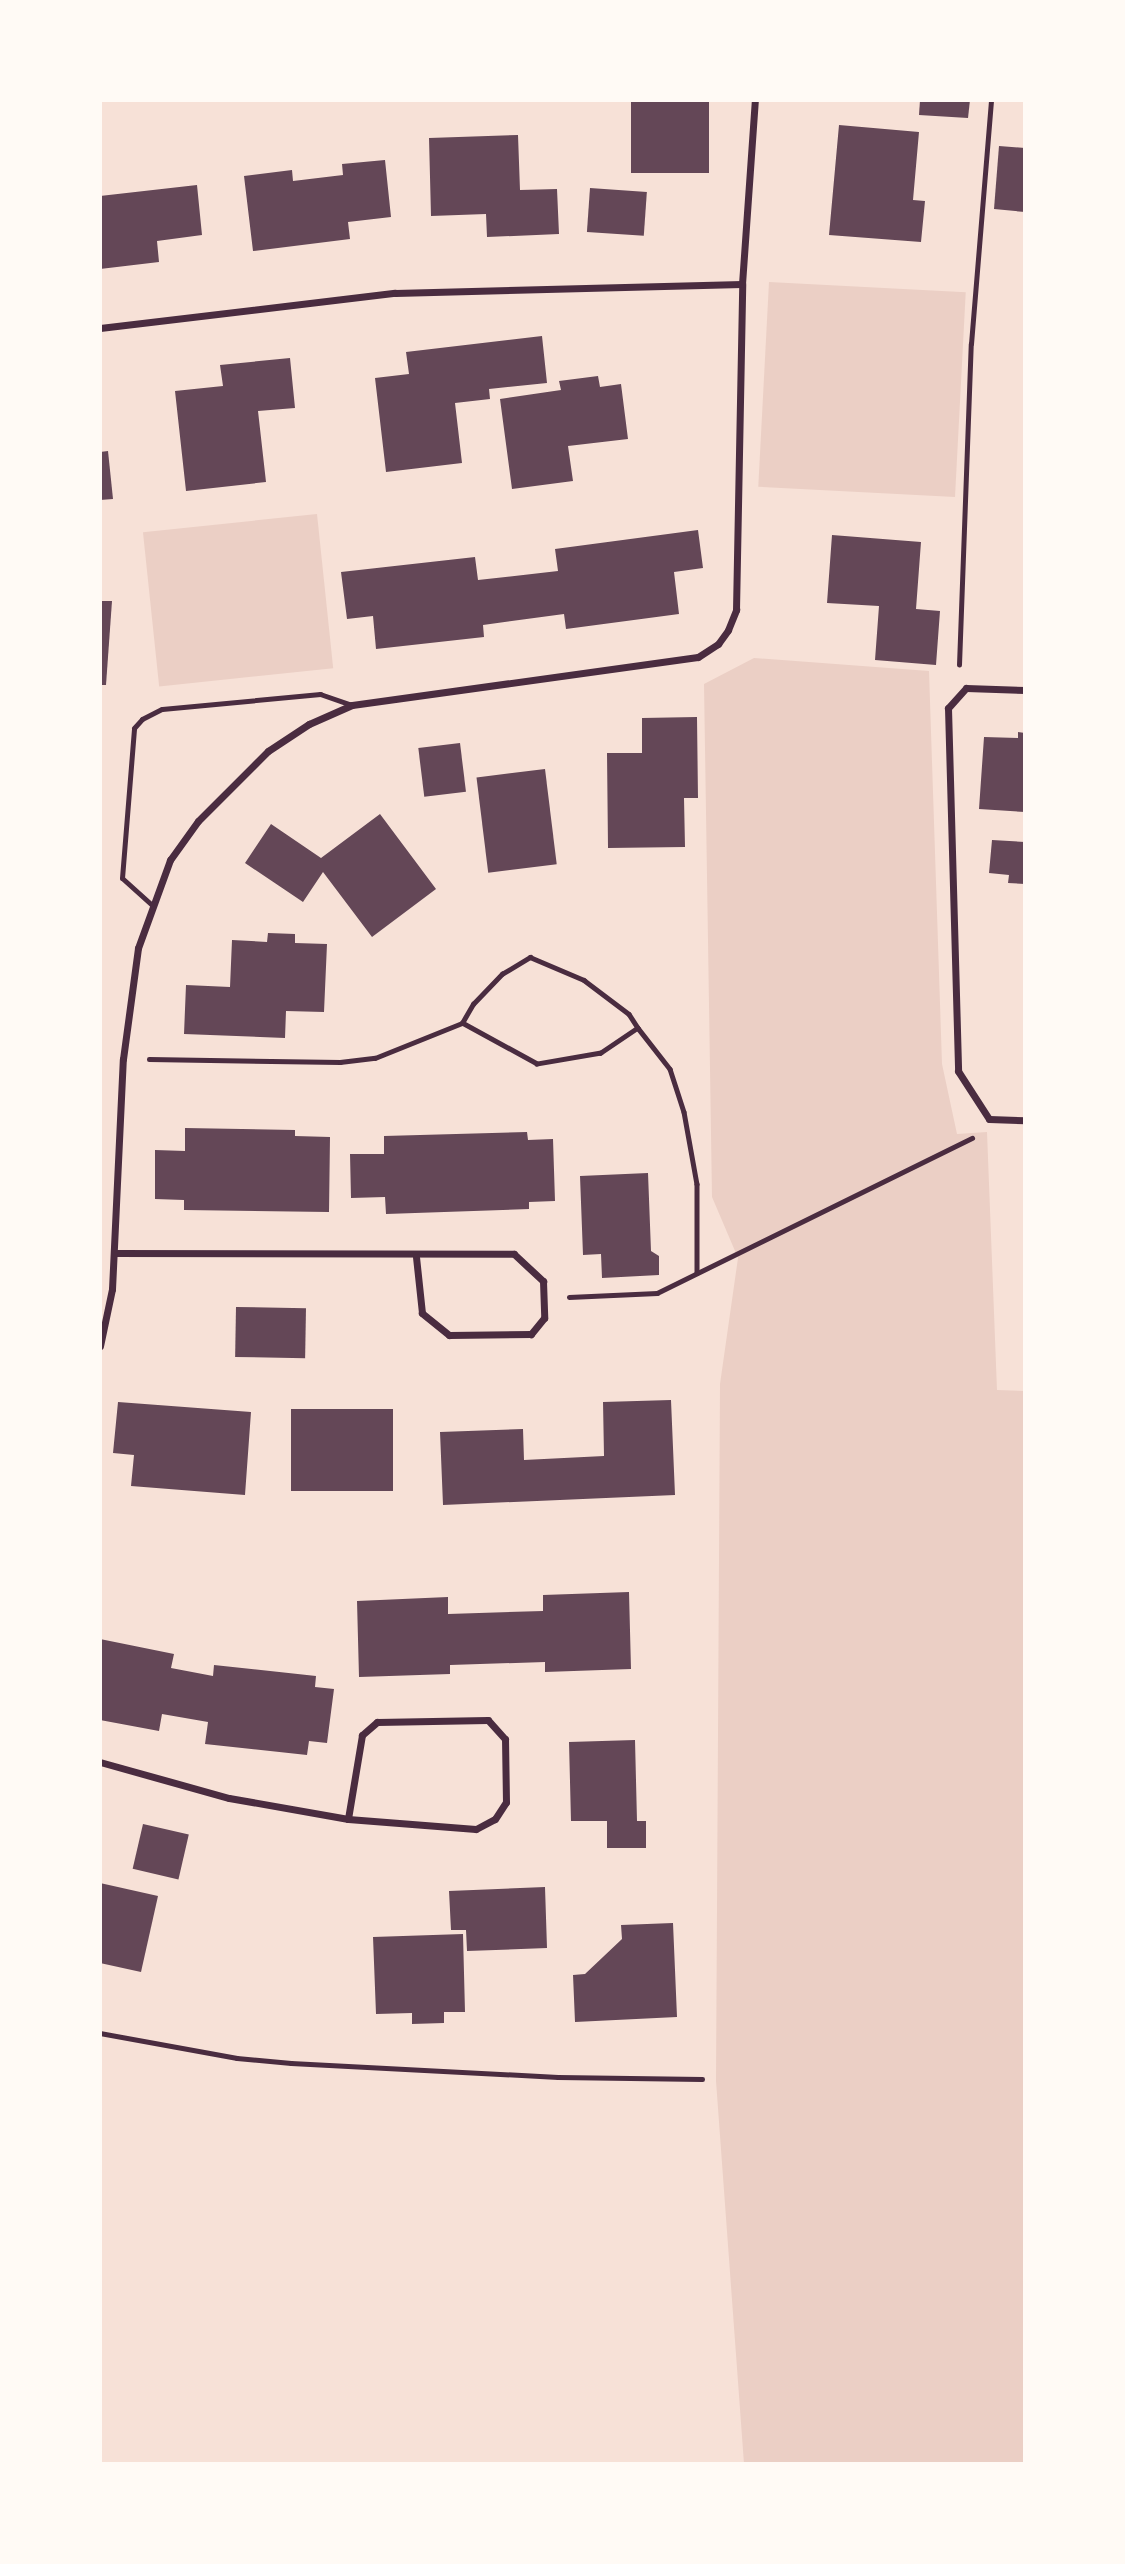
<!DOCTYPE html>
<html>
<head>
<meta charset="utf-8">
<style>
	body { margin:0 }
	#map { position:relative; width:1125px; height:2564px; overflow:hidden; background:#f7e1d7; font-family:"Fira Sans Condensed",sans-serif }
	div>[style] { position:absolute }
	[style*='--x'] { left:calc(var(--x)*1px); top:calc(var(--y)*1px); width:calc(var(--w)*1px); rotate:calc(var(--a)*1deg) }
	.green>* { inset:0; background:#ebcfc5; transform-origin:0 0 }
	.building>* { inset:0; background:#644757; transform-origin:0 0 }
	.path>* { height:4.5px; margin:-2.25px; padding:0 2.25px; transform-origin:2.25px; border-radius:2.25px; background:#4a2c40 }
	.service>* { height:5px; margin:-2.5px; padding:0 2.5px; transform-origin:2.5px; border-radius:2.5px; background:#4a2c40 }
	.minor>* { height:7px; margin:-3.5px; padding:0 3.5px; transform-origin:3.5px; border-radius:3.5px; background:#4a2c40 }
	span { translate:-50% -50%; white-space:nowrap; text-align:center; line-height:1.15; -webkit-text-stroke:6px #fffaf5; paint-order:stroke }
	.frame { position:absolute; inset:0; border:102px solid #fffaf5; pointer-events:none }
</style>
</head>
<body>
<div id="map">
	<div class="green">
		<i style="left:769px;top:282px;width:197px;height:205px;rotate:3deg"></i>
		<i style="left:317px;top:514px;width:155px;height:175px;rotate:84deg"></i>
		<i style="clip-path:polygon(754px 658px,929px 671px,942px 1064px,957px 1134px,987px 1132px,997px 1390px,1025px 1391px,1025px 2464px,744px 2464px,716px 2081px,720px 1384px,738px 1258px,712px 1197px,704px 684px)"></i>
	</div>
	<div class="building">
		<i style="left:631px;top:100px;width:78px;height:73px"></i>
		<i style="clip-path:polygon(920px 100px,970px 100px,968px 118px,919px 115px)"></i>
		<i style="clip-path:polygon(839px 125px,919px 132px,913px 200px,925px 201px,921px 242px,829px 235px)"></i>
		<i style="clip-path:polygon(518px 135px,520px 190px,557px 189px,559px 234px,487px 237px,486px 214px,431px 216px,429px 138px)"></i>
		<i style="clip-path:polygon(999px 146px,1025px 148px,1025px 212px,994px 209px)"></i>
		<i style="clip-path:polygon(385px 160px,391px 217px,348px 222px,350px 239px,253px 251px,244px 176px,292px 170px,293px 181px,343px 175px,342px 164px)"></i>
		<i style="clip-path:polygon(197px 185px,202px 235px,157px 241px,159px 262px,100px 269px,100px 196px)"></i>
		<i style="left:590px;top:188px;width:57px;height:44px;rotate:4deg"></i>
		<i style="clip-path:polygon(542px 336px,547px 383px,489px 389px,490px 399px,455px 403px,462px 463px,386px 472px,375px 378px,409px 374px,406px 352px)"></i>
		<i style="clip-path:polygon(290px 358px,295px 408px,258px 411px,266px 482px,186px 491px,175px 391px,223px 386px,220px 365px)"></i>
		<i style="clip-path:polygon(598px 376px,600px 387px,621px 384px,628px 439px,568px 446px,573px 481px,512px 489px,500px 399px,561px 390px,559px 381px)"></i>
		<i style="clip-path:polygon(108px 451px,113px 499px,100px 500px,100px 452px)"></i>
		<i style="clip-path:polygon(698px 530px,703px 568px,674px 572px,679px 614px,566px 629px,564px 614px,483px 625px,484px 637px,376px 649px,373px 616px,347px 619px,341px 572px,475px 557px,478px 580px,558px 571px,555px 549px)"></i>
		<i style="clip-path:polygon(832px 535px,921px 542px,916px 609px,940px 611px,936px 665px,875px 660px,879px 606px,827px 603px)"></i>
		<i style="clip-path:polygon(100px 601px,112px 601px,106px 685px,100px 685px)"></i>
		<i style="clip-path:polygon(697px 717px,698px 798px,684px 798px,685px 847px,608px 848px,607px 753px,642px 753px,642px 718px)"></i>
		<i style="clip-path:polygon(1018px 732px,1025px 733px,1025px 812px,979px 809px,984px 737px,1018px 738px)"></i>
		<i style="left:460px;top:743px;width:49px;height:42px;rotate:83deg"></i>
		<i style="left:545px;top:769px;width:96px;height:69px;rotate:83deg"></i>
		<i style="clip-path:polygon(380px 814px,436px 889px,372px 937px,323px 872px,303px 902px,245px 863px,271px 824px,321px 858px)"></i>
		<i style="clip-path:polygon(992px 840px,1025px 842px,1025px 884px,1008px 883px,1009px 875px,989px 873px)"></i>
		<i style="clip-path:polygon(268px 933px,295px 934px,295px 943px,327px 944px,324px 1012px,286px 1011px,285px 1038px,184px 1034px,186px 985px,230px 987px,232px 940px,267px 942px)"></i>
		<i style="clip-path:polygon(185px 1128px,295px 1130px,295px 1136px,330px 1137px,329px 1212px,184px 1210px,184px 1200px,155px 1199px,155px 1150px,185px 1151px)"></i>
		<i style="clip-path:polygon(527px 1132px,528px 1140px,553px 1139px,555px 1201px,529px 1202px,529px 1209px,386px 1214px,385px 1197px,351px 1198px,350px 1154px,384px 1154px,384px 1136px)"></i>
		<i style="clip-path:polygon(648px 1173px,651px 1251px,659px 1256px,659px 1275px,602px 1278px,601px 1254px,583px 1255px,580px 1176px)"></i>
		<i style="left:236px;top:1307px;width:70px;height:50px;rotate:1deg"></i>
		<i style="clip-path:polygon(671px 1400px,675px 1495px,443px 1505px,440px 1432px,523px 1429px,524px 1460px,604px 1456px,603px 1402px)"></i>
		<i style="clip-path:polygon(118px 1402px,251px 1412px,245px 1495px,131px 1486px,134px 1455px,113px 1453px)"></i>
		<i style="left:291px;top:1409px;width:102px;height:82px"></i>
		<i style="clip-path:polygon(629px 1592px,631px 1669px,545px 1672px,545px 1662px,450px 1665px,450px 1674px,359px 1677px,357px 1601px,448px 1597px,448px 1614px,543px 1611px,543px 1595px)"></i>
		<i style="clip-path:polygon(100px 1639px,174px 1654px,171px 1668px,213px 1676px,214px 1665px,316px 1676px,315px 1687px,334px 1689px,327px 1743px,309px 1741px,307px 1755px,205px 1744px,208px 1722px,162px 1714px,159px 1731px,100px 1720px)"></i>
		<i style="clip-path:polygon(635px 1740px,637px 1821px,646px 1821px,646px 1848px,607px 1848px,607px 1821px,571px 1821px,569px 1742px)"></i>
		<i style="left:143px;top:1824px;width:47px;height:46px;rotate:13deg"></i>
		<i style="clip-path:polygon(100px 1883px,158px 1896px,141px 1972px,100px 1963px)"></i>
		<i style="clip-path:polygon(545px 1887px,547px 1948px,467px 1951px,466px 1930px,451px 1930px,449px 1891px)"></i>
		<i style="clip-path:polygon(673px 1923px,677px 2017px,575px 2022px,573px 1975px,585px 1974px,622px 1939px,621px 1925px)"></i>
		<i style="clip-path:polygon(463px 1934px,465px 2012px,444px 2012px,444px 2023px,412px 2024px,412px 2013px,376px 2014px,373px 1937px)"></i>
	</div>
	<div class="path">
		<i style="--x:959;--y:665;--w:321;--a:-87.9"></i>
		<i style="--x:971;--y:344;--w:245;--a:-85.3"></i>
		<i style="--x:638;--y:1028;--w:52;--a:52"></i>
		<i style="--x:670;--y:1069;--w:45;--a:72"></i>
		<i style="--x:684;--y:1112;--w:73;--a:79.8"></i>
		<i style="--x:697;--y:1184;--w:89;--a:90"></i>
		<i style="--x:149;--y:1059;--w:191;--a:0.9"></i>
		<i style="--x:340;--y:1062;--w:35;--a:-7"></i>
		<i style="--x:375;--y:1058;--w:94;--a:-21.9"></i>
		<i style="--x:462;--y:1023;--w:22;--a:-60"></i>
		<i style="--x:473;--y:1004;--w:42;--a:-46"></i>
		<i style="--x:502;--y:974;--w:33;--a:-31"></i>
		<i style="--x:530;--y:957;--w:59;--a:23.1"></i>
		<i style="--x:584;--y:980;--w:56;--a:37.1"></i>
		<i style="--x:629;--y:1014;--w:17;--a:57"></i>
		<i style="--x:638;--y:1028;--w:45;--a:146"></i>
		<i style="--x:601;--y:1053;--w:65;--a:170.2"></i>
		<i style="--x:537;--y:1064;--w:85;--a:-151.3"></i>
		<i style="--x:569;--y:1297;--w:88;--a:-2.6"></i>
		<i style="--x:657;--y:1293;--w:351;--a:-26.2"></i>
		<i style="--x:100;--y:2033;--w:139;--a:10.3"></i>
		<i style="--x:237;--y:2058;--w:54;--a:5.3"></i>
		<i style="--x:291;--y:2063;--w:267;--a:3"></i>
		<i style="--x:558;--y:2077;--w:144;--a:0.8"></i>
	</div>
	<div class="service">
		<i style="--x:152;--y:905;--w:40;--a:-138"></i>
		<i style="--x:122;--y:878;--w:150;--a:-85.4"></i>
		<i style="--x:134;--y:728;--w:12;--a:-48"></i>
		<i style="--x:142;--y:719;--w:22;--a:-27"></i>
		<i style="--x:162;--y:709;--w:159;--a:-5.4"></i>
		<i style="--x:320;--y:694;--w:34;--a:19"></i>
	</div>
	<div class="minor">
		<i style="--x:100;--y:328;--w:297;--a:-6.8"></i>
		<i style="--x:395;--y:293;--w:347;--a:-1.5"></i>
		<i style="--x:1025;--y:690;--w:59;--a:-178.1"></i>
		<i style="--x:966;--y:688;--w:27;--a:132"></i>
		<i style="--x:948;--y:708;--w:363;--a:88.4"></i>
		<i style="--x:958;--y:1071;--w:57;--a:57.1"></i>
		<i style="--x:989;--y:1119;--w:36;--a:2"></i>
		<i style="--x:114;--y:1253;--w:400;--a:0.1"></i>
		<i style="--x:514;--y:1254;--w:40;--a:43"></i>
		<i style="--x:543;--y:1281;--w:37;--a:88"></i>
		<i style="--x:544;--y:1318;--w:21;--a:129"></i>
		<i style="--x:531;--y:1334;--w:82;--a:179.3"></i>
		<i style="--x:449;--y:1335;--w:35;--a:-141"></i>
		<i style="--x:422;--y:1313;--w:56;--a:-96.1"></i>
		<i style="--x:100;--y:1346;--w:58;--a:-78.1"></i>
		<i style="--x:112;--y:1289;--w:230;--a:-87.3"></i>
		<i style="--x:123;--y:1059;--w:112;--a:-82.3"></i>
		<i style="--x:138;--y:948;--w:94;--a:-70"></i>
		<i style="--x:170;--y:860;--w:48;--a:-54.3"></i>
		<i style="--x:198;--y:821;--w:99;--a:-45"></i>
		<i style="--x:268;--y:751;--w:49;--a:-33.4"></i>
		<i style="--x:309;--y:724;--w:47;--a:-23.8"></i>
		<i style="--x:352;--y:705;--w:349;--a:-7.9"></i>
		<i style="--x:698;--y:657;--w:24;--a:-33"></i>
		<i style="--x:718;--y:644;--w:17;--a:-54"></i>
		<i style="--x:728;--y:630;--w:22;--a:-68"></i>
		<i style="--x:736;--y:610;--w:326;--a:-88.9"></i>
		<i style="--x:742;--y:284;--w:184;--a:-86"></i>
		<i style="--x:100;--y:1762;--w:134;--a:15.6"></i>
		<i style="--x:229;--y:1798;--w:121;--a:10"></i>
		<i style="--x:348;--y:1819;--w:128;--a:4.5"></i>
		<i style="--x:476;--y:1829;--w:21;--a:-28"></i>
		<i style="--x:495;--y:1819;--w:20;--a:-57"></i>
		<i style="--x:506;--y:1802;--w:63;--a:-90.9"></i>
		<i style="--x:505;--y:1739;--w:25;--a:-132"></i>
		<i style="--x:488;--y:1720;--w:111;--a:179"></i>
		<i style="--x:377;--y:1722;--w:20;--a:139"></i>
		<i style="--x:362;--y:1735;--w:85;--a:99.5"></i>
	</div>
	<div class="frame"></div>
</div>
</body>
</html>
